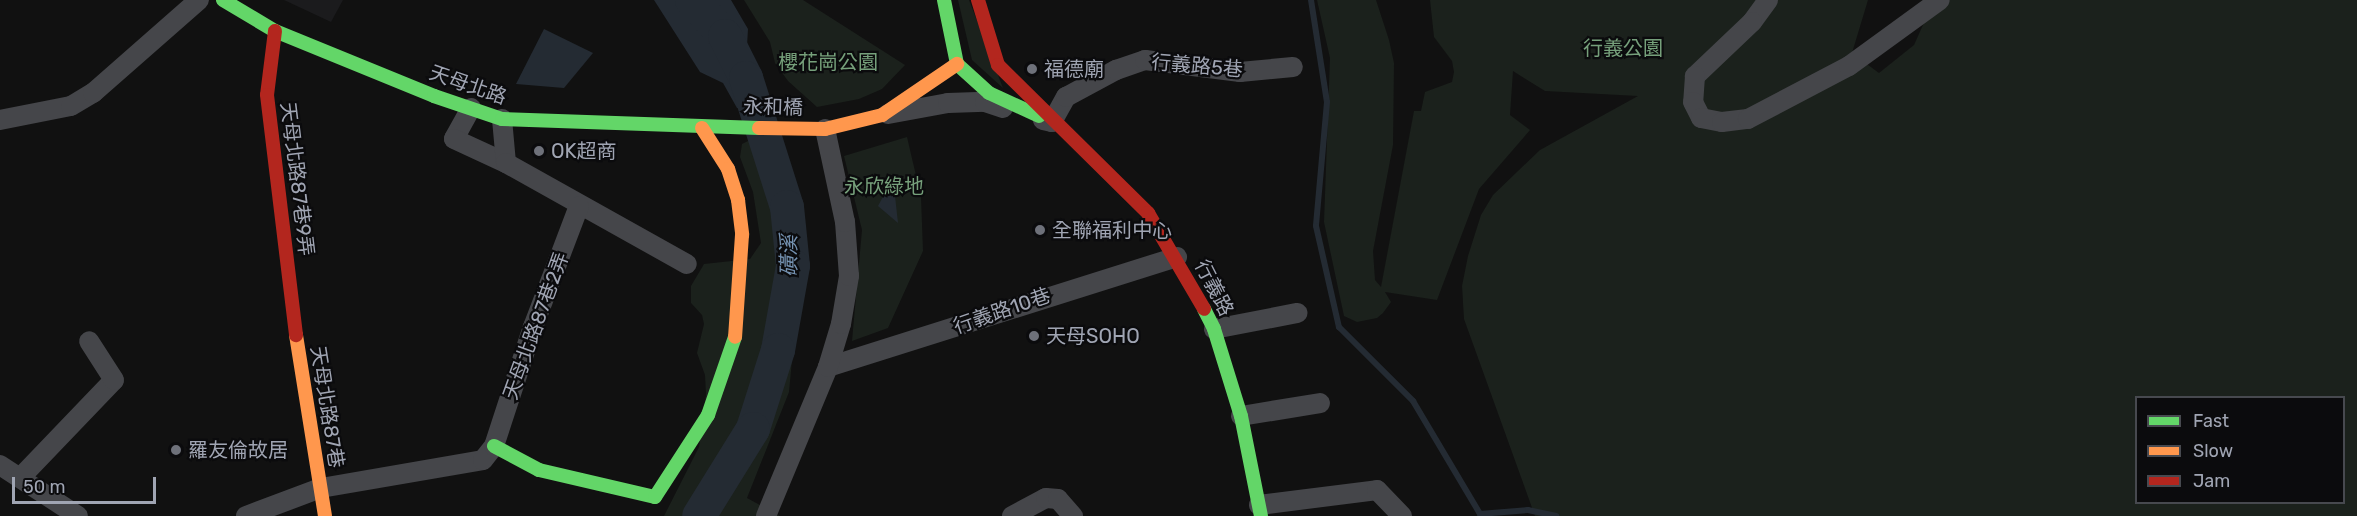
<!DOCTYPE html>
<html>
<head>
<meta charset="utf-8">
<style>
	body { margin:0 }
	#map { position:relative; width:2357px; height:516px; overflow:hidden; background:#111; font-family:Rubik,"Noto Sans TC",sans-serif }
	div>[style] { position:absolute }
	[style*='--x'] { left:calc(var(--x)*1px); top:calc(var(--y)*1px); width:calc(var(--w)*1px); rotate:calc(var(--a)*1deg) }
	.built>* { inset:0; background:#1b1b1d }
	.green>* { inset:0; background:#1b211c }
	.water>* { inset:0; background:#242b33 }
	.stream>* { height:6px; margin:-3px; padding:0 3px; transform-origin:3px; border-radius:3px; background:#242b33 }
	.river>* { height:34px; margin:-17px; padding:0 17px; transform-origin:17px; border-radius:17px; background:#242b33 }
	.street>* { height:20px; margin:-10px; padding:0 10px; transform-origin:10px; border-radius:10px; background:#45464a }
	.fast>* { height:14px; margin:-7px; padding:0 7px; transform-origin:7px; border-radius:7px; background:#63d668 }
	.slow>* { height:14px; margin:-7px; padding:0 7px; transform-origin:7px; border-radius:7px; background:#ff974d }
	.jam>* { height:14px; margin:-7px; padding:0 7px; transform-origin:7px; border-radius:7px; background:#b3261e }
	.dots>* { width:16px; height:16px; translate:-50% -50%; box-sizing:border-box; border:3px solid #0b0b0d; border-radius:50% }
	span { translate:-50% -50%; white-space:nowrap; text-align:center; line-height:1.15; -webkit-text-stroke:4.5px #0b0b0d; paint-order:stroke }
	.park-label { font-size:20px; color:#76a07b }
	.street-label { font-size:20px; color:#a0a5b3 }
	.poi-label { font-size:20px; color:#a0a5b3 }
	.left { translate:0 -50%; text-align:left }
	.water-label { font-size:21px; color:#7592b1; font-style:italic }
	.legend { position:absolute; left:2135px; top:396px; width:210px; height:108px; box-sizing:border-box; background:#0b0b0d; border:2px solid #47494f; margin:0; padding:8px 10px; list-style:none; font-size:18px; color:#a0a5b3 }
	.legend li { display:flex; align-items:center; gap:12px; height:30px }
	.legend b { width:30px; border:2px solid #47494f }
	.scale { position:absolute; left:12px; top:477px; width:144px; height:27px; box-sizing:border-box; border:3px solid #a0a5b3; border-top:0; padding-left:8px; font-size:18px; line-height:21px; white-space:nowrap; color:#a0a5b3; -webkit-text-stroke:4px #0b0b0d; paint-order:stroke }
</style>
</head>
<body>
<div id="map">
	<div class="built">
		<i style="clip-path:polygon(284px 0,343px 0,331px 22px)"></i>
	</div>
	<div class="green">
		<i style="clip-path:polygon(744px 0,803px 0,905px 65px,882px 89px,859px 99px,817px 107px,788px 81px,775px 63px,770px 42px)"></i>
		<i style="clip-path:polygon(958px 0,969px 0,1003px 88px,972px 60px)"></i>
		<i style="clip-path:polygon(evenodd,1317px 0,1376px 0,1389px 40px,1394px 63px,1393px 145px,1373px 251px,1375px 280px,1381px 287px,1414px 111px,1421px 111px,1425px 92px,1452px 82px,1454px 72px,1452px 61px,1434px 37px,1430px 0,1868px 0,1852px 53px,1879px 73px,1914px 45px,1934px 0,2357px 0,2357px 516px,1535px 516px,1464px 319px,1462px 286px,1468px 256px,1481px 215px,1493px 195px,1518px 171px,1540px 150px,1638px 96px,1545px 91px,1513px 71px,1510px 115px,1530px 130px,1479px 189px,1437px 300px,1385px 292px,1391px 302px,1383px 313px,1377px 318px,1357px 322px,1344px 316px,1324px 222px,1330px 58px,1317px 0,2136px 398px,2344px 398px,2344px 502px,2136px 502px,2136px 398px)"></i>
		<i style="clip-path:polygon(907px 137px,921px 197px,923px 251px,888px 328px,852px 341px,862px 230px,844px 156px)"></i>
		<i style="clip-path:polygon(754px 138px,783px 142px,797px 221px,800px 276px,789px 392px,747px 498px,780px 516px,664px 516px,699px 447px,706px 394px,705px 375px,697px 353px,704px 324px,702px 315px,691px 303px,691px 286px,704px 264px,750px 259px,761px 243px,753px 192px,740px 157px,742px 144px)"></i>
	</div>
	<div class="water">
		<i style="clip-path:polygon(654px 0,731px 0,748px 29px,747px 46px,775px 110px,737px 108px,723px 83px,700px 72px)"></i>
		<i style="clip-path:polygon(544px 29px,593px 53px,564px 88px,516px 84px)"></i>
		<i style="clip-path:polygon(893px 178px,898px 223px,878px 206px)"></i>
	</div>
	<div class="stream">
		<i style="--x:1311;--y:0;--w:103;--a:81.1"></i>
		<i style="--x:1327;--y:102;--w:124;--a:95.1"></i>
		<i style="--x:1316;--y:226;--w:104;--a:77.2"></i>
		<i style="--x:1339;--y:327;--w:105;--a:45"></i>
		<i style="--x:1413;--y:401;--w:131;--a:59.3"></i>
		<i style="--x:1480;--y:514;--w:48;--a:-4.8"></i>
		<i style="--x:1528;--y:510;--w:29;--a:12"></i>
	</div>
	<div class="river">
		<i style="--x:692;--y:0;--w:49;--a:47.5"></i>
		<i style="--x:725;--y:36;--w:47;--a:63.4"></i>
		<i style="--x:746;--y:78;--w:135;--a:72.4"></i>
		<i style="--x:787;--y:207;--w:59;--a:84.2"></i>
		<i style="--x:793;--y:266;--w:85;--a:100.1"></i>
		<i style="--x:778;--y:350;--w:83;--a:107.6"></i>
		<i style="--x:753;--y:429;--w:102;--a:121.8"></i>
	</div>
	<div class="street">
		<i style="--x:1768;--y:0;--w:27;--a:126"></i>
		<i style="--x:1752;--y:22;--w:79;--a:136.5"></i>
		<i style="--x:1695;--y:76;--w:26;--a:94"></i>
		<i style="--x:1693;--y:102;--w:18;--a:63"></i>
		<i style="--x:1701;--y:118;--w:21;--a:11"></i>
		<i style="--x:1722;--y:122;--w:26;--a:-7"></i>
		<i style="--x:1748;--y:119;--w:114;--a:-27.7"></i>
		<i style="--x:1849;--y:66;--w:112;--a:-36"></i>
		<i style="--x:471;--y:108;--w:35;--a:119"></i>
		<i style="--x:454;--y:139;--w:57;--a:24.8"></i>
		<i style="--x:888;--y:114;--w:61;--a:-10.4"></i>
		<i style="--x:948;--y:103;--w:37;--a:-2"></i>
		<i style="--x:985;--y:102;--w:19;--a:18"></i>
		<i style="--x:502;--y:119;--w:44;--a:84.8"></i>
		<i style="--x:506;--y:163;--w:207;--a:29.2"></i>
		<i style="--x:0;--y:120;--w:72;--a:-11.2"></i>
		<i style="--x:71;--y:106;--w:26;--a:-31"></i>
		<i style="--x:93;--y:93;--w:141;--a:-41.3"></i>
		<i style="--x:1043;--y:120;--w:9;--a:13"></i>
		<i style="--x:1052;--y:122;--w:29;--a:-61"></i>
		<i style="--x:1066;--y:97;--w:57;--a:-28.4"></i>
		<i style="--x:1116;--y:70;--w:31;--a:-19"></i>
		<i style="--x:1145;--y:60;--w:96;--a:7.2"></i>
		<i style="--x:1240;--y:72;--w:53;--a:-5.4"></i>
		<i style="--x:1214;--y:329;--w:85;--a:-10.9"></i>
		<i style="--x:828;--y:367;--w:366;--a:-17.5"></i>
		<i style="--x:1241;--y:416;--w:80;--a:-9.3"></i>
		<i style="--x:0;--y:465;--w:93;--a:33.2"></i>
		<i style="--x:21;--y:477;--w:134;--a:-46.2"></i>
		<i style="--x:114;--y:380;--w:46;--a:-122.7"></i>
		<i style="--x:1259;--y:505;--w:119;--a:-7.2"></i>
		<i style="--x:1377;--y:490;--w:36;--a:46"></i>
		<i style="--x:246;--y:516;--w:80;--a:-20.5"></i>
		<i style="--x:321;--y:488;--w:164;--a:-9.8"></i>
		<i style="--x:483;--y:460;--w:18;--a:-52"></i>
		<i style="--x:494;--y:446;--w:125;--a:-71.9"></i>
		<i style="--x:533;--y:327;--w:129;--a:-69.2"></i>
		<i style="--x:766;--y:516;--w:161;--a:-67.4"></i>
		<i style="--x:828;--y:367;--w:45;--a:-73.2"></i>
		<i style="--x:841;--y:324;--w:49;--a:-80.5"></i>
		<i style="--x:849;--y:276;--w:54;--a:-94.2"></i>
		<i style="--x:845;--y:222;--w:95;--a:-102.1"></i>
		<i style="--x:1012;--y:516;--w:38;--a:-28"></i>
		<i style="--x:1046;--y:498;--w:12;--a:5"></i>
		<i style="--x:1058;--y:499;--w:23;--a:49"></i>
	</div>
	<div class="fast">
		<i style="--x:223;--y:0;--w:61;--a:30.8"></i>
		<i style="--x:275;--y:31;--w:172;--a:22.2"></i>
		<i style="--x:434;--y:96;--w:72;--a:18.7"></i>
		<i style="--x:502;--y:119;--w:257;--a:2"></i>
		<i style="--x:944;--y:0;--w:65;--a:78.5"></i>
		<i style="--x:957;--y:64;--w:43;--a:42.2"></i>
		<i style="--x:989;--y:93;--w:55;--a:24.7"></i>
		<i style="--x:1204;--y:309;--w:22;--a:63"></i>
		<i style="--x:1214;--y:329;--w:91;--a:72.8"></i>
		<i style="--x:1241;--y:416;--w:102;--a:78.7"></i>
		<i style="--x:494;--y:446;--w:51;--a:28.1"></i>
		<i style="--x:539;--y:470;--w:119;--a:13.1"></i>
		<i style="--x:655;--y:497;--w:98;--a:-57.1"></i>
		<i style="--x:708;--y:415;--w:83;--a:-70.9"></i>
	</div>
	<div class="slow">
		<i style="--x:702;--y:128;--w:49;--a:57.6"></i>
		<i style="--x:728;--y:169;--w:33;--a:72"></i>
		<i style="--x:738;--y:200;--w:35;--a:83"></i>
		<i style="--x:742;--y:235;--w:102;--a:93.9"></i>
		<i style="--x:759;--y:128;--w:66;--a:0.9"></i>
		<i style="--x:825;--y:129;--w:59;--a:-13.8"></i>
		<i style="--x:882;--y:115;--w:91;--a:-34.2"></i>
		<i style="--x:296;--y:335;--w:183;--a:80.9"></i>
	</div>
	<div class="jam">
		<i style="--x:978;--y:0;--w:68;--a:72.9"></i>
		<i style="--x:998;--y:65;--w:211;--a:44.6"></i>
		<i style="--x:1148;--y:213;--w:111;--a:59.7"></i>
		<i style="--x:275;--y:31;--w:64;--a:97.1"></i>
		<i style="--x:267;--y:95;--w:242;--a:83.1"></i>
	</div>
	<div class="dots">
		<i style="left:1032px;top:69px;background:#6e717a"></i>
		<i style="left:539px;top:151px;background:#6e717a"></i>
		<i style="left:1040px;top:230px;background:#6e717a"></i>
		<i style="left:1034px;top:336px;background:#6e717a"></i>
		<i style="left:176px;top:450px;background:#6e717a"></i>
	</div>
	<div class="park-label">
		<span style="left:1623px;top:48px">行義公園</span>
		<span style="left:828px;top:62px">櫻花崗公園</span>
		<span style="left:884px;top:186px">永欣綠地</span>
	</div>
	<div class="street-label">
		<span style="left:1197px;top:66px;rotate:5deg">行義路5巷</span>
		<span style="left:468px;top:85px;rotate:19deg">天母北路</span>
		<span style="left:773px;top:107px;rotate:2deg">永和橋</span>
		<span style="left:297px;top:179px;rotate:83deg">天母北路87巷9弄</span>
		<span style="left:1214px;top:288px;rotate:63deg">行義路</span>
		<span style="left:1002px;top:311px;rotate:-19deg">行義路10巷</span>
		<span style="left:536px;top:326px;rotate:-70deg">天母北路87巷2弄</span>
		<span style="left:327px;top:407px;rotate:81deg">天母北路87巷</span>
	</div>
	<div class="poi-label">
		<span class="left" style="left:1044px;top:69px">福德廟</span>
		<span class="left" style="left:551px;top:151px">OK超商</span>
		<span class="left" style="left:1052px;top:230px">全聯福利中心</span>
		<span class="left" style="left:1046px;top:336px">天母SOHO</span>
		<span class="left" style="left:188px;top:450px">羅友倫故居</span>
	</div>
	<div class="water-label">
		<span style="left:789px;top:256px;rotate:-90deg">磺溪</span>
	</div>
	<ul class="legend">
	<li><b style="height:8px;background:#63d668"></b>Fast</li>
	<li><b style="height:8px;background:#ff974d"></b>Slow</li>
	<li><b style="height:8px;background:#b3261e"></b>Jam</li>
	</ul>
	<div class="scale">50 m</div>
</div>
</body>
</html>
